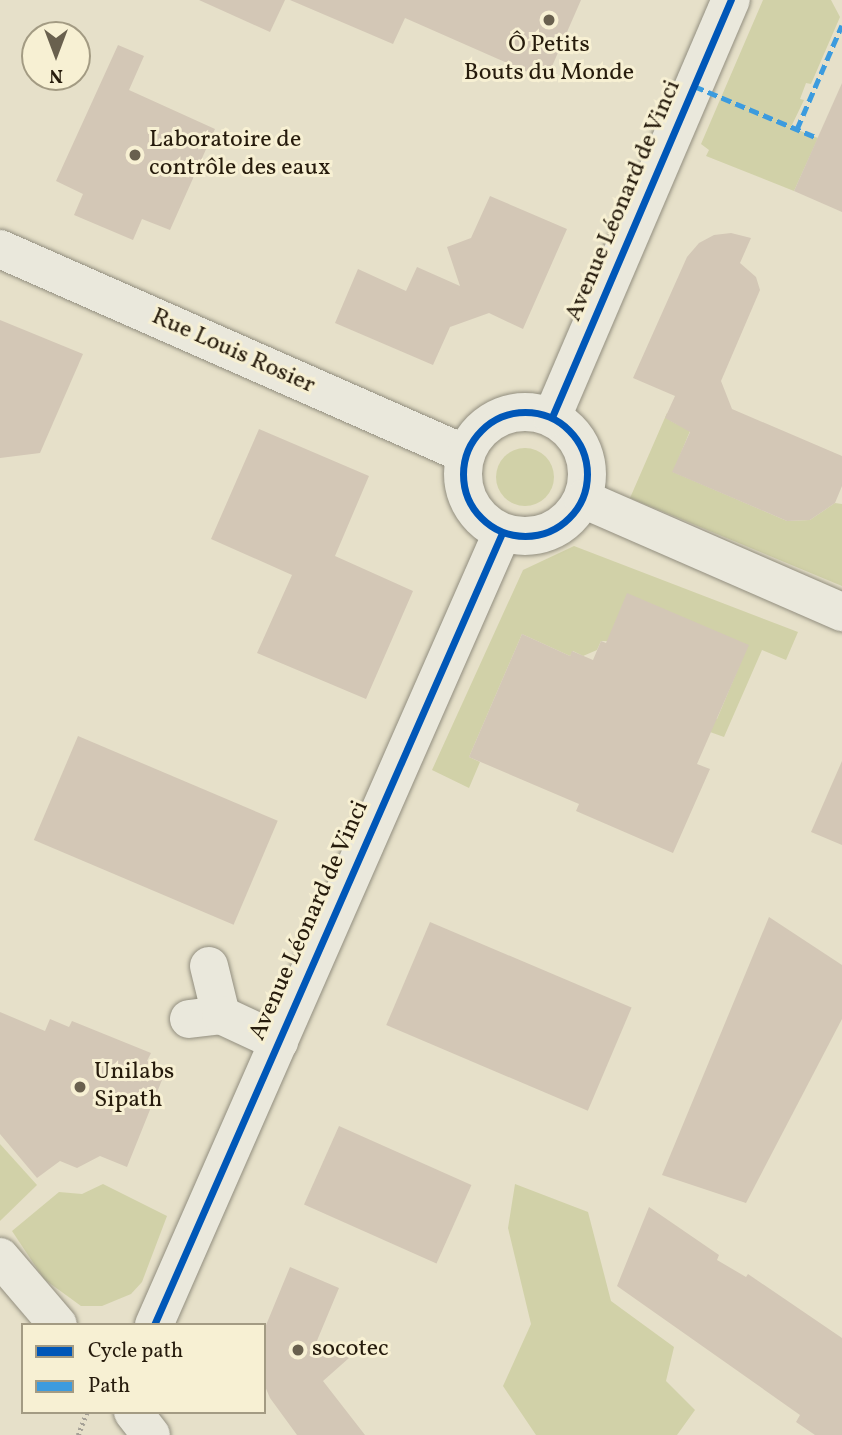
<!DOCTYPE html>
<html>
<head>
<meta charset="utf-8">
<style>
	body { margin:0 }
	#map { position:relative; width:842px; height:1435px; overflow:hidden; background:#e6e0c9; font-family:Vollkorn,serif }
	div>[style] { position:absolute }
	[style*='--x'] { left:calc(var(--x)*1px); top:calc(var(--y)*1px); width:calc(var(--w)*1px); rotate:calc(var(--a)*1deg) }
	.green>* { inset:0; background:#d1d1a8 }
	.round { border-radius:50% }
	.building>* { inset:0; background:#d3c7b6; transform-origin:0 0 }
	.path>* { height:4.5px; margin-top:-2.25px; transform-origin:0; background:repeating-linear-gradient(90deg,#a5a196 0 2px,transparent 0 5.5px) }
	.roads { filter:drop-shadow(0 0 2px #928e7f) drop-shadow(0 0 2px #928e7f) }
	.minor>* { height:38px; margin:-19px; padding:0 19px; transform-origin:19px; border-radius:19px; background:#eae8dc }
	.minor>.ring { margin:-19px; padding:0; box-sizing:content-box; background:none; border:38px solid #eae8dc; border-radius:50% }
	.quiet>* { height:5px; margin-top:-2.5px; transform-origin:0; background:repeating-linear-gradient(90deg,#3c9bde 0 10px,transparent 0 15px) }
	.cycleway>* { height:7px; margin:-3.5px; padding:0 3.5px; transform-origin:3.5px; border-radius:3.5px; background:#0057b8 }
	.cycleway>.ring { margin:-3.5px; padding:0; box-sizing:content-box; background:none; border:7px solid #0057b8; border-radius:50% }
	.dots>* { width:19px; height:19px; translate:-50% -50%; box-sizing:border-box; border:4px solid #f7f0d3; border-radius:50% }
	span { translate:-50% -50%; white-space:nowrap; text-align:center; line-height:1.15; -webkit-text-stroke:6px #f7f0d3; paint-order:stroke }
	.poi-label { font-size:24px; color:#261b0c }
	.left { translate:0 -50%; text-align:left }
	.street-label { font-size:24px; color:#261b0c }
	.legend { position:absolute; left:21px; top:1323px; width:245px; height:91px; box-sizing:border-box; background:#f7f0d3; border:2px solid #a39b83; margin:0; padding:9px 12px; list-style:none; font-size:21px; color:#261b0c }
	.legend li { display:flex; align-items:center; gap:14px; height:35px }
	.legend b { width:35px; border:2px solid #a39b83 }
	.north { position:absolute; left:21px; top:21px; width:70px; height:70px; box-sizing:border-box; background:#f7f0d3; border:2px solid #a39b83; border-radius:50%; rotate:180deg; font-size:19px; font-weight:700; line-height:28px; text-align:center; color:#261b0c }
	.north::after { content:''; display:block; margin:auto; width:24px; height:32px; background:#69604e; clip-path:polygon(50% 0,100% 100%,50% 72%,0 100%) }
</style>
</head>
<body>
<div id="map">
	<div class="green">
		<i style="clip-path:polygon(763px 0,831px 0,840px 17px,811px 84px,806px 83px,800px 99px,804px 100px,791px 127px,818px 138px,794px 191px,706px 156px,709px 150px,701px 144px)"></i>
		<i style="clip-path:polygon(667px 413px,671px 421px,690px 431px,673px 472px,787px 521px,810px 520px,835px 503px,842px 504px,842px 586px,630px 498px)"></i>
		<i class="round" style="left:496px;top:448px;width:58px;height:58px"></i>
		<i style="clip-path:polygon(574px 546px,798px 632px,786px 660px,762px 650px,724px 737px,685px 723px,717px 719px,748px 645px,601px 641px,597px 650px,583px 656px,573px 651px,570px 656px,522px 634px,469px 757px,480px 762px,469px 788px,432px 770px,523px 570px)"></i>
		<i style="clip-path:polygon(0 1144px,37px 1185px,0 1221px)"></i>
		<i style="clip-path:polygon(103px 1184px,167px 1216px,142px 1282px,131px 1294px,102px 1306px,81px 1306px,44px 1279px,12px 1231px,59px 1192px,82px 1194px)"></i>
		<i style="clip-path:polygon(515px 1184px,588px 1212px,611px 1301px,674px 1347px,666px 1381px,695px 1410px,677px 1435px,536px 1435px,503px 1386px,531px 1324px,508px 1228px)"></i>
	</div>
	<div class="building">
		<i style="clip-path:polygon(199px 0,285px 0,270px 32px)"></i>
		<i style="clip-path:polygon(290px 0,581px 0,546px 80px,405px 18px,393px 44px)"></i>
		<i style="clip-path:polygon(118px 45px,144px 56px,129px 90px,215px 129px,170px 230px,142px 219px,133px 240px,74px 215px,83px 194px,56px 181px)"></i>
		<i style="clip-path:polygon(842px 83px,842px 212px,794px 191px)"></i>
		<i style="clip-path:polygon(490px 196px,567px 229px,523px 329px,489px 313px,450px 327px,433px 365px,335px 323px,358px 269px,406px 291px,417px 267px,460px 286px,447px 247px,471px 238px)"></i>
		<i style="clip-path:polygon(731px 233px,751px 238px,740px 263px,756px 277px,760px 290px,721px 381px,732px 409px,842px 456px,842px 486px,835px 503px,810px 520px,787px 521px,672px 472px,690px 432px,665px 418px,675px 396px,633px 378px,687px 257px,699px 243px,714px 235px)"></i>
		<i style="clip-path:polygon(0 320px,83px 354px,40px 453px,0 458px)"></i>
		<i style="clip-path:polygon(259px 429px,369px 476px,335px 556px,413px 591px,366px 699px,257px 653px,292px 575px,211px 539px)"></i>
		<i style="clip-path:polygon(627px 593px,749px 645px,697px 764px,710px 769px,673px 853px,576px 811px,579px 804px,469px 757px,522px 634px,570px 656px,572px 651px,593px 660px,601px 641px,606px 643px)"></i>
		<i style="left:78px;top:736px;width:217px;height:113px;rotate:23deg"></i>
		<i style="clip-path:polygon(842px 761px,842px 845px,811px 832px)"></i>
		<i style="clip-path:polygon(769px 917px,842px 965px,842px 1019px,746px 1203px,662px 1175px)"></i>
		<i style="left:430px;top:922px;width:219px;height:112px;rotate:23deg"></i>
		<i style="clip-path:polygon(0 1012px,45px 1031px,50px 1019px,69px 1027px,72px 1021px,151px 1053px,147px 1061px,166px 1070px,127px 1167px,100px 1156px,77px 1168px,60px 1161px,37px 1178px,0 1134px)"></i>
		<i style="left:339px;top:1126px;width:145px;height:86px;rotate:24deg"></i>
		<i style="clip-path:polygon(649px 1207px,719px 1255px,717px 1260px,746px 1277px,748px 1274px,842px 1338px,842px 1435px,815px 1435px,796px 1422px,800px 1415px,617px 1286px)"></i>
		<i style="clip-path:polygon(290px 1267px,339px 1288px,316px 1343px,349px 1358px,323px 1381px,365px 1435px,297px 1435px,270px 1398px,264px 1384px,264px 1330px)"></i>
	</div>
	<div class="path">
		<i style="--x:78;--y:1435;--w:25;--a:-69"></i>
	</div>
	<div class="roads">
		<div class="minor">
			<i style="--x:0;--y:249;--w:508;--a:23.79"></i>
			<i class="ring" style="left:463px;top:412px;width:86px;height:86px"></i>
			<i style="--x:552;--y:417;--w:454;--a:-66.8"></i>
			<i style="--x:583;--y:499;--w:283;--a:23.6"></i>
			<i style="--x:209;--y:966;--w:50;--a:76.2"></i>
			<i style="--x:189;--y:1019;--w:32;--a:-7"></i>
			<i style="--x:221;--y:1015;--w:64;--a:25"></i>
			<i style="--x:0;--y:1257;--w:89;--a:49.5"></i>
			<i style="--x:154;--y:1325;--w:865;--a:-66.28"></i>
			<i style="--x:133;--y:1412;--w:29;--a:52"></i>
		</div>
	</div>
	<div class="quiet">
		<i style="--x:694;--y:86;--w:134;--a:22.8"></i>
		<i style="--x:797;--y:129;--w:113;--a:-66.6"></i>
	</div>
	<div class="cycleway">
		<i class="ring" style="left:463px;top:412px;width:117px;height:117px"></i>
		<i style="--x:552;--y:417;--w:454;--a:-66.8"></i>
		<i style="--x:154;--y:1325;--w:865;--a:-66.28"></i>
	</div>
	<div class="dots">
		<i style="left:549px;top:20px;background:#69604e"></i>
		<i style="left:135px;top:155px;background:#69604e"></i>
		<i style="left:80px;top:1087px;background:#69604e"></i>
		<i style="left:298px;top:1350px;background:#69604e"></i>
	</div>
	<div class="poi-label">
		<span style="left:549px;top:60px">Ô Petits<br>Bouts du Monde</span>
		<span class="left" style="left:149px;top:155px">Laboratoire de<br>contrôle des eaux</span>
		<span class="left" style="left:94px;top:1087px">Unilabs<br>Sipath</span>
		<span class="left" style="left:312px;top:1350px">socotec</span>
	</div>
	<div class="street-label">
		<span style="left:624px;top:201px;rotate:-67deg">Avenue Léonard de Vinci</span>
		<span style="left:233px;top:352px;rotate:24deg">Rue Louis Rosier</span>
		<span style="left:310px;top:921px;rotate:-66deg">Avenue Léonard de Vinci</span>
	</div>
	<ul class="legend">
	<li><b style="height:9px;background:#0057b8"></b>Cycle path</li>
	<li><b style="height:9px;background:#3c9bde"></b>Path</li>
	</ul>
	<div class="north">N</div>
</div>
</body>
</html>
